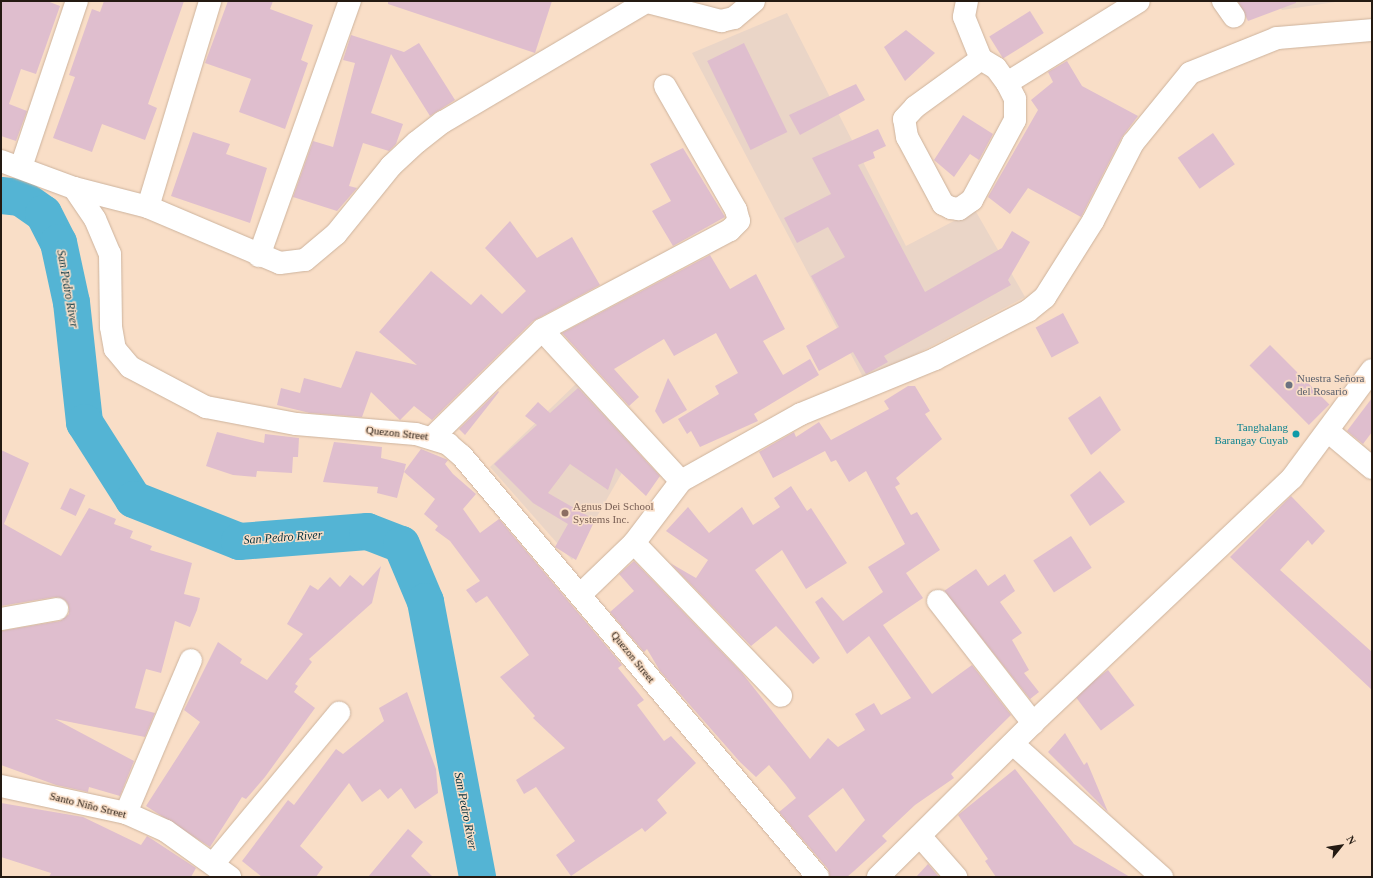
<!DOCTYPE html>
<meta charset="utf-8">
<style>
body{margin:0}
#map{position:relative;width:1373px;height:878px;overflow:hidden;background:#f9dec7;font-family:"Times New Roman",serif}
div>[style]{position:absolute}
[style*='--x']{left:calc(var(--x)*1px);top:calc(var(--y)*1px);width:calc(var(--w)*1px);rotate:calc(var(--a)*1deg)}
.education>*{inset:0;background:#ead5c7}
.river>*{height:37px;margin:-18.5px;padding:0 18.5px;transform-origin:18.5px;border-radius:18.5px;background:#54b4d4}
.building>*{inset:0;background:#dfbece;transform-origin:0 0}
.roads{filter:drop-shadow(0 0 1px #cdb39d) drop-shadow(0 0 1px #cdb39d)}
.street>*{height:22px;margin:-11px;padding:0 11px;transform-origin:11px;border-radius:11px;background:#fff}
.secondary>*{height:22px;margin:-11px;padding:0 11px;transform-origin:11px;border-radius:11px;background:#fff}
.dots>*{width:11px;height:11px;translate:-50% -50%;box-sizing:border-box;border:2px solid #f9dec7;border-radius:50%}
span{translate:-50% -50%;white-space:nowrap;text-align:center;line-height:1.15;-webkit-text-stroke:3px #f9dec7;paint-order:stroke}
.worship-label{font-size:11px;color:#5b616d}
.left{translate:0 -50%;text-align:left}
.culture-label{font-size:11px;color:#0d838f}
.right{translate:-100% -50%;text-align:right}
.street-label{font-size:11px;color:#241a12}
.education-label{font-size:11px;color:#785e54}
.water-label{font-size:12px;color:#03313e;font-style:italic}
.frame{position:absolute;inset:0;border:2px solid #241a12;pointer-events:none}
.north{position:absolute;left:1321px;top:826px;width:40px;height:40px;-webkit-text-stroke:3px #f9dec7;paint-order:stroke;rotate:60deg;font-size:11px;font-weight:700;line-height:16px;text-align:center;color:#241a12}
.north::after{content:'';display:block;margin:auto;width:14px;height:18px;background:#241a12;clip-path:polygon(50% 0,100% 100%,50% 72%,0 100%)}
</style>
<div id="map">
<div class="education">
<i style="clip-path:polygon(1277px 1px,1342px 1px,1282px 10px)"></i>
<i style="clip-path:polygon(787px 13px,906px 246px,975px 210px,1025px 297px,865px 381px,692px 53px)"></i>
<i style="clip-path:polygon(581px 379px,639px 443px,572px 560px,490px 467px)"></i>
</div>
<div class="river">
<i style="--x:1;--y:195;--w:19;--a:6"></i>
<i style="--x:20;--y:197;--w:28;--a:35"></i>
<i style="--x:43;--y:213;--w:33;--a:63"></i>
<i style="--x:58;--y:242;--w:61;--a:77.8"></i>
<i style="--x:71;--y:302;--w:121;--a:83.8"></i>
<i style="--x:84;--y:422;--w:91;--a:57.5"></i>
<i style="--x:133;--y:499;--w:114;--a:21.6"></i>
<i style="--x:239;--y:541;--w:128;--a:-4.5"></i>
<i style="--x:367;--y:531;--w:36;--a:21"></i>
<i style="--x:401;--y:544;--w:62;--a:67.2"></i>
<i style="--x:425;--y:601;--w:281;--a:79.3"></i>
</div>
<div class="building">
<i style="clip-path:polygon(1px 1px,47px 1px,60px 6px,36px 74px,21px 69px,9px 104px,27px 111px,16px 141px,1px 136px)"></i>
<i style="clip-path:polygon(104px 1px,184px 1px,148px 104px,157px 108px,145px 140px,102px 124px,92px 152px,53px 138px,75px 77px,69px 75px,92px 9px,100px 12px)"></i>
<i style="clip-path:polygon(228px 1px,273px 1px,270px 9px,313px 25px,301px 60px,308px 63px,285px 129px,239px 112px,251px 79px,205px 63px)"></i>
<i style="clip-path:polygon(388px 1px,552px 1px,535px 53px,388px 4px)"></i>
<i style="clip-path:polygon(1238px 1px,1296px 1px,1296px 3px,1248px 21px)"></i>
<i style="left:1030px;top:11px;width:26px;height:48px;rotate:58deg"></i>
<i style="clip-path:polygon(906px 30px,935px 53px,905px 81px,884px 47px)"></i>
<i style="clip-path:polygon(351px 35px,404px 52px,419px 43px,455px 100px,430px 116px,391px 54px,371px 113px,403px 124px,396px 144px,389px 151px,363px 143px,349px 186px,357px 188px,337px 211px,293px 197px,313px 141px,333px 147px,355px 63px,343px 60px)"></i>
<i style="left:744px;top:43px;width:99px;height:41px;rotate:64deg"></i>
<i style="clip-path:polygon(1067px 61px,1082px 86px,1138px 116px,1122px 137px,1081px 217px,1028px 188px,1010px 214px,988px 197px,1038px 110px,1031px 100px,1053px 82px,1048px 72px)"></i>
<i style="clip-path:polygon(856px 84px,865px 100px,800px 135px,789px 115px)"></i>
<i style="clip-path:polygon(963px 115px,993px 134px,979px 160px,970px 154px,954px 177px,934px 160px)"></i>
<i style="clip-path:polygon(878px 129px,886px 146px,873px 152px,875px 158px,858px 165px,925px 292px,1002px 248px,1012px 231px,1030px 242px,1008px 280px,1011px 285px,884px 356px,888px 362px,866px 374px,853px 352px,819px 371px,806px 346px,839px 327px,811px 276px,845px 257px,828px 227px,797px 243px,784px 218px,831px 194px,812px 158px)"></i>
<i style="clip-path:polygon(193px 132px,230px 144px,226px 154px,267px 168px,250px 223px,171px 196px)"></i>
<i style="left:1213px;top:133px;width:38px;height:43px;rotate:55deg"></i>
<i style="clip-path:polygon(683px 148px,725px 217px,673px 246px,652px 211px,671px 201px,650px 164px)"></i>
<i style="clip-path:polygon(510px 221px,537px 258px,572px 237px,600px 285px,533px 321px,432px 420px,414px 406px,400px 420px,371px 392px,362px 417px,310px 413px,277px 405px,281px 388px,300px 393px,304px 378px,341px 388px,356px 351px,417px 365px,379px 332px,431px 271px,471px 305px,481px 294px,502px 314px,526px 291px,485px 248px)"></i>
<i style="clip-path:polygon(710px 255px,730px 289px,756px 274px,785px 329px,763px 341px,783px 375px,810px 359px,819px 375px,754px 414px,758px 421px,700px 447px,691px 431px,687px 434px,678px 419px,719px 394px,715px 386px,738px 373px,716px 333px,674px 356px,664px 339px,614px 369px,639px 397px,629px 406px,562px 333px)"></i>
<i style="left:1063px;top:313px;width:34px;height:31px;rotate:62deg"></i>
<i style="left:1270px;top:345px;width:84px;height:29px;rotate:45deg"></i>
<i style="clip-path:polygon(668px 378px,687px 410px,663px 424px,655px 411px)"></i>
<i style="clip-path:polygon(evenodd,908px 386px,915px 386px,930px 411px,925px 414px,942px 439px,896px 478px,900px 484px,895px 487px,911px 515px,917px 512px,940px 550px,906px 573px,923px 598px,883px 625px,932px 694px,972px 665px,1011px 715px,951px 774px,954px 778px,915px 805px,882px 836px,887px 841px,854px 871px,847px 877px,830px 877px,828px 869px,779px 812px,796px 798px,786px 785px,769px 765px,756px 777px,740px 762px,660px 671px,647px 649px,644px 652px,610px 612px,634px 591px,619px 574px,634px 561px,742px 673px,810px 759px,828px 738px,838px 747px,865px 730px,855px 714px,874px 703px,881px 715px,911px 698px,869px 636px,847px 654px,815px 602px,822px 597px,843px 621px,883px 592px,868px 567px,905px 544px,866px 471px,849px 482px,836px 460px,831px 462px,825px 451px,773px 478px,759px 452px,794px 432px,796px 437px,819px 422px,831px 440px,889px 409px,884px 401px,908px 386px,843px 788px,865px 820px,836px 852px,808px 816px,843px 788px)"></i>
<i style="clip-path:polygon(578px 388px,660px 476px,646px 496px,616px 468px,608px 490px,570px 464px,548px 493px,595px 520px,576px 560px,555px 547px,568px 524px,533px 503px,494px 464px,537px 425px,525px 416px,538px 402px,550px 413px)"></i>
<i style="clip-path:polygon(498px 391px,499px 392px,465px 435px,459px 429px)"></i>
<i style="clip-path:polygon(1100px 396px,1121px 430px,1091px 455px,1068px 418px)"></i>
<i style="clip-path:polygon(1372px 398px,1372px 432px,1363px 444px,1347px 431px)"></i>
<i style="clip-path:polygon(217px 432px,264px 443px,265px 434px,299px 438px,298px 457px,293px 457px,292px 473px,257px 471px,256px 477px,233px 475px,206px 466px)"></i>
<i style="clip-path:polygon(334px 442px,382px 447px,381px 458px,406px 464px,404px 472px,421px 449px,448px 460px,445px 464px,453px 474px,476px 494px,463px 509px,480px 533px,499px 519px,622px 665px,618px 668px,644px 700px,637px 705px,664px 741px,671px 736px,696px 763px,657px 800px,667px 813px,645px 832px,642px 828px,571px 876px,556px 855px,575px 841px,536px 787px,524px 794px,516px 780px,565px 748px,533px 718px,535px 716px,500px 677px,529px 655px,487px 596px,476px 603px,466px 590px,480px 581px,450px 541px,435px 530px,438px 526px,424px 514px,435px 499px,404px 472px,397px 498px,377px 493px,378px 487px,323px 482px)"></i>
<i style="clip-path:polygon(1px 450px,29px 463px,4px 524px,61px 556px,89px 508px,116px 519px,114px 524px,133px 531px,130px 538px,152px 546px,150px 550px,192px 563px,184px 594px,200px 598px,197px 610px,190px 627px,175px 621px,161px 673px,146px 669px,135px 708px,155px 713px,145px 737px,55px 719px,134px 761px,120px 796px,89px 787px,88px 792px,56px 785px,1px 765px,1px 631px,60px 621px,69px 614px,69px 607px,66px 601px,55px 597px,1px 606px)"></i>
<i style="clip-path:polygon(1100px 471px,1125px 502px,1090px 526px,1070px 495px)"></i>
<i style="clip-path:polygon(791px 486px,807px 511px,811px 508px,847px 563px,806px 589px,782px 550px,755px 570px,820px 658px,813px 664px,776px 626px,751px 646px,670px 563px,696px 578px,708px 560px,666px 531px,688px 507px,709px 533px,742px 507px,753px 525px,780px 507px,774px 498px)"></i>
<i style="left:70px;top:488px;width:17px;height:23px;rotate:25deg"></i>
<i style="clip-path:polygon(1291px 496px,1325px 531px,1312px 545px,1308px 540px,1280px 570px,1372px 652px,1372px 690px,1230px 557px)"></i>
<i style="left:1071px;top:536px;width:38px;height:45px;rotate:57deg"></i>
<i style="clip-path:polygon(381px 566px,372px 603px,309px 659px,312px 662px,295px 684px,298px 686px,294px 692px,315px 708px,265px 777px,246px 799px,242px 797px,210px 847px,146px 806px,200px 722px,184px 710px,218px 642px,242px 659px,240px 663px,267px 680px,303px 634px,287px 624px,310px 585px,318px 590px,330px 577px,340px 587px,350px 575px,363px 586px)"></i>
<i style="clip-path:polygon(976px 569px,988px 586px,1005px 574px,1015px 591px,1000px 602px,1022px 633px,1012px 640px,1029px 670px,1024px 673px,1039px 692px,1030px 699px,944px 591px)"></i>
<i style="left:1108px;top:670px;width:44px;height:42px;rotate:53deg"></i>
<i style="clip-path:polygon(407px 692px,436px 769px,438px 793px,415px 809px,401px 788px,388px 799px,380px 789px,362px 802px,349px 783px,300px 846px,323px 867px,316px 877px,262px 877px,242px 861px,288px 800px,294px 805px,336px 749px,343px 754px,384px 721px,379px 708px)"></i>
<i style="clip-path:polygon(1065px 733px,1084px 765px,1087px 762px,1108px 812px,1048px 752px)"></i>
<i style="clip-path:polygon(1015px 769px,1074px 844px,1130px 877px,996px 877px,985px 861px,988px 859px,958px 815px)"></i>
<i style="clip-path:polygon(1px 803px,83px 817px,141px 845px,147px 836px,196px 868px,191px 877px,49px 877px,51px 873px,1px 857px)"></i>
<i style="clip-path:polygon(408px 829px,423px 842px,411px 856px,433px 877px,368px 877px)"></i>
<i style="clip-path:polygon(928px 864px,939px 877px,916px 877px)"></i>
</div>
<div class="roads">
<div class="street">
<i style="--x:644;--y:1;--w:80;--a:14.6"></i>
<i style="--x:721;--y:21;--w:13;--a:-13"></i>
<i style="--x:734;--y:18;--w:26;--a:-40"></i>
<i style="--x:967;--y:1;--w:16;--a:101"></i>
<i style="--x:964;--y:17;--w:45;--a:68"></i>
<i style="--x:1223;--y:1;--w:19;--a:55"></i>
<i style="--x:981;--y:59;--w:17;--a:31"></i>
<i style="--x:996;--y:68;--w:19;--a:54"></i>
<i style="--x:1007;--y:83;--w:18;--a:63"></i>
<i style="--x:1015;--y:99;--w:21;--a:90"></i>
<i style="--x:1015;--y:120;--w:91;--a:118.3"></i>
<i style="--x:972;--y:200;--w:16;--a:145"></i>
<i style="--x:959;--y:209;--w:8;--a:-173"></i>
<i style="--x:951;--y:208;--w:9;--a:-153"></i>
<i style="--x:943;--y:204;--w:76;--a:-118.2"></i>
<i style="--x:907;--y:137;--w:18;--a:-99"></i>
<i style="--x:904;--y:119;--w:16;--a:-47"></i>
<i style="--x:915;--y:107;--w:82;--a:-36"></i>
<i style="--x:1007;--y:83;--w:155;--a:-31.8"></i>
<i style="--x:665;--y:86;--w:143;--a:60.2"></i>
<i style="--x:736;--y:210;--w:11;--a:75"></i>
<i style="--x:739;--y:221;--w:13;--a:135"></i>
<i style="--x:730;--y:230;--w:213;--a:152"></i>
<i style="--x:542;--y:330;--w:205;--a:47.4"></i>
<i style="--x:21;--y:167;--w:175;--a:-71.4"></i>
<i style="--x:74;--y:188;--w:76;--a:14.4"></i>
<i style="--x:148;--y:207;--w:143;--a:23"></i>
<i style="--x:280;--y:263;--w:25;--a:-7"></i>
<i style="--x:305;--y:260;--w:40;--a:-40"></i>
<i style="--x:336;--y:234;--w:87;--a:-51"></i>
<i style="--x:391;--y:166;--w:35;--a:-43"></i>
<i style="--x:417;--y:142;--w:33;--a:-38"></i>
<i style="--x:443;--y:122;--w:236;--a:-30.6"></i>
<i style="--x:148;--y:207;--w:215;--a:-73.2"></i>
<i style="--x:259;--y:256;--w:271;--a:-70.4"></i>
<i style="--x:1329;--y:432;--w:56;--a:39.9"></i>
<i style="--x:433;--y:437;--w:153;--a:-44.5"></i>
<i style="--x:634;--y:543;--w:212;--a:46.1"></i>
<i style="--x:581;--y:594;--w:74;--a:-43.9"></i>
<i style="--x:634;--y:543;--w:78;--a:-52.8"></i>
<i style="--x:681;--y:481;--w:137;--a:-29.2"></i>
<i style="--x:801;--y:414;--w:145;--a:-22.3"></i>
<i style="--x:935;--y:359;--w:105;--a:-27.3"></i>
<i style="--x:1028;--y:311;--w:22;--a:-39"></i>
<i style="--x:1045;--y:297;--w:90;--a:-57.7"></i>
<i style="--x:1093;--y:221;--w:88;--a:-62.9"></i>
<i style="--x:1133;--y:143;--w:90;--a:-50.8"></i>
<i style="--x:1190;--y:73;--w:94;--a:-21.9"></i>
<i style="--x:1277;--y:38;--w:95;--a:-4.8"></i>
<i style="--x:938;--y:601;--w:155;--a:52.1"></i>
<i style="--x:1;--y:619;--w:57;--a:-10.1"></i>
<i style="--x:1013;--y:744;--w:200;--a:41.8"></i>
<i style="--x:126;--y:813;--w:166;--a:-67"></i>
<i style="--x:920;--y:836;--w:55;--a:48.7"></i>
<i style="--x:213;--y:864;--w:197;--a:-50.2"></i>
</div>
<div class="secondary">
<i style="--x:1;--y:161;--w:78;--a:20.3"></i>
<i style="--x:74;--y:188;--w:37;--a:56"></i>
<i style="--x:95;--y:219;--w:38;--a:67"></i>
<i style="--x:110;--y:254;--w:73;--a:89.2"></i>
<i style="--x:111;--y:327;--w:22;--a:80"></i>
<i style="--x:115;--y:349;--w:23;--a:50"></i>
<i style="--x:130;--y:367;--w:86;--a:27.8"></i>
<i style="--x:206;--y:407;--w:92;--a:10.7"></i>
<i style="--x:296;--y:424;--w:120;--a:4.8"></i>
<i style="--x:416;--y:434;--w:34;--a:17"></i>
<i style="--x:448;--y:444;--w:18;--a:41"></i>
<i style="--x:462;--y:456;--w:551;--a:49.78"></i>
<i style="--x:1;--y:786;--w:128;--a:12.2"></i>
<i style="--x:126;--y:813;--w:44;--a:24.2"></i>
<i style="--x:166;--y:831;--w:79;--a:35.7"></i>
<i style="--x:878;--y:877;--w:218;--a:-44.8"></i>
<i style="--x:1033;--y:723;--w:357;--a:-43.4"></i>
<i style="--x:1292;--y:478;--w:134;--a:-53.5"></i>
</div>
</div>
<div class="dots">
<i style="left:1289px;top:385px;background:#6b7280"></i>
<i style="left:1296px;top:434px;background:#0f9aa8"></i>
<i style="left:565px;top:513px;background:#8d6e63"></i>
</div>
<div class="worship-label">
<span class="left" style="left:1297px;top:385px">Nuestra Señora<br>del Rosario</span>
</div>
<div class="culture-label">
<span class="right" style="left:1288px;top:434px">Tanghalang<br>Barangay Cuyab</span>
</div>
<div class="street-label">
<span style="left:397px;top:433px;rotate:6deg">Quezon Street</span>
<span style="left:633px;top:657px;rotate:51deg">Quezon Street</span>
<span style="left:88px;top:805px;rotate:14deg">Santo Niño Street</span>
</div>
<div class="education-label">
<span class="left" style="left:573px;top:513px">Agnus Dei School<br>Systems Inc.</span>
</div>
<div class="water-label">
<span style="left:67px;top:289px;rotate:80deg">San Pedro River</span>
<span style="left:283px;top:538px;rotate:-4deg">San Pedro River</span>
<span style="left:465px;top:811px;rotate:79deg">San Pedro River</span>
</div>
<div class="frame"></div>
<div class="north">N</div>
</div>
